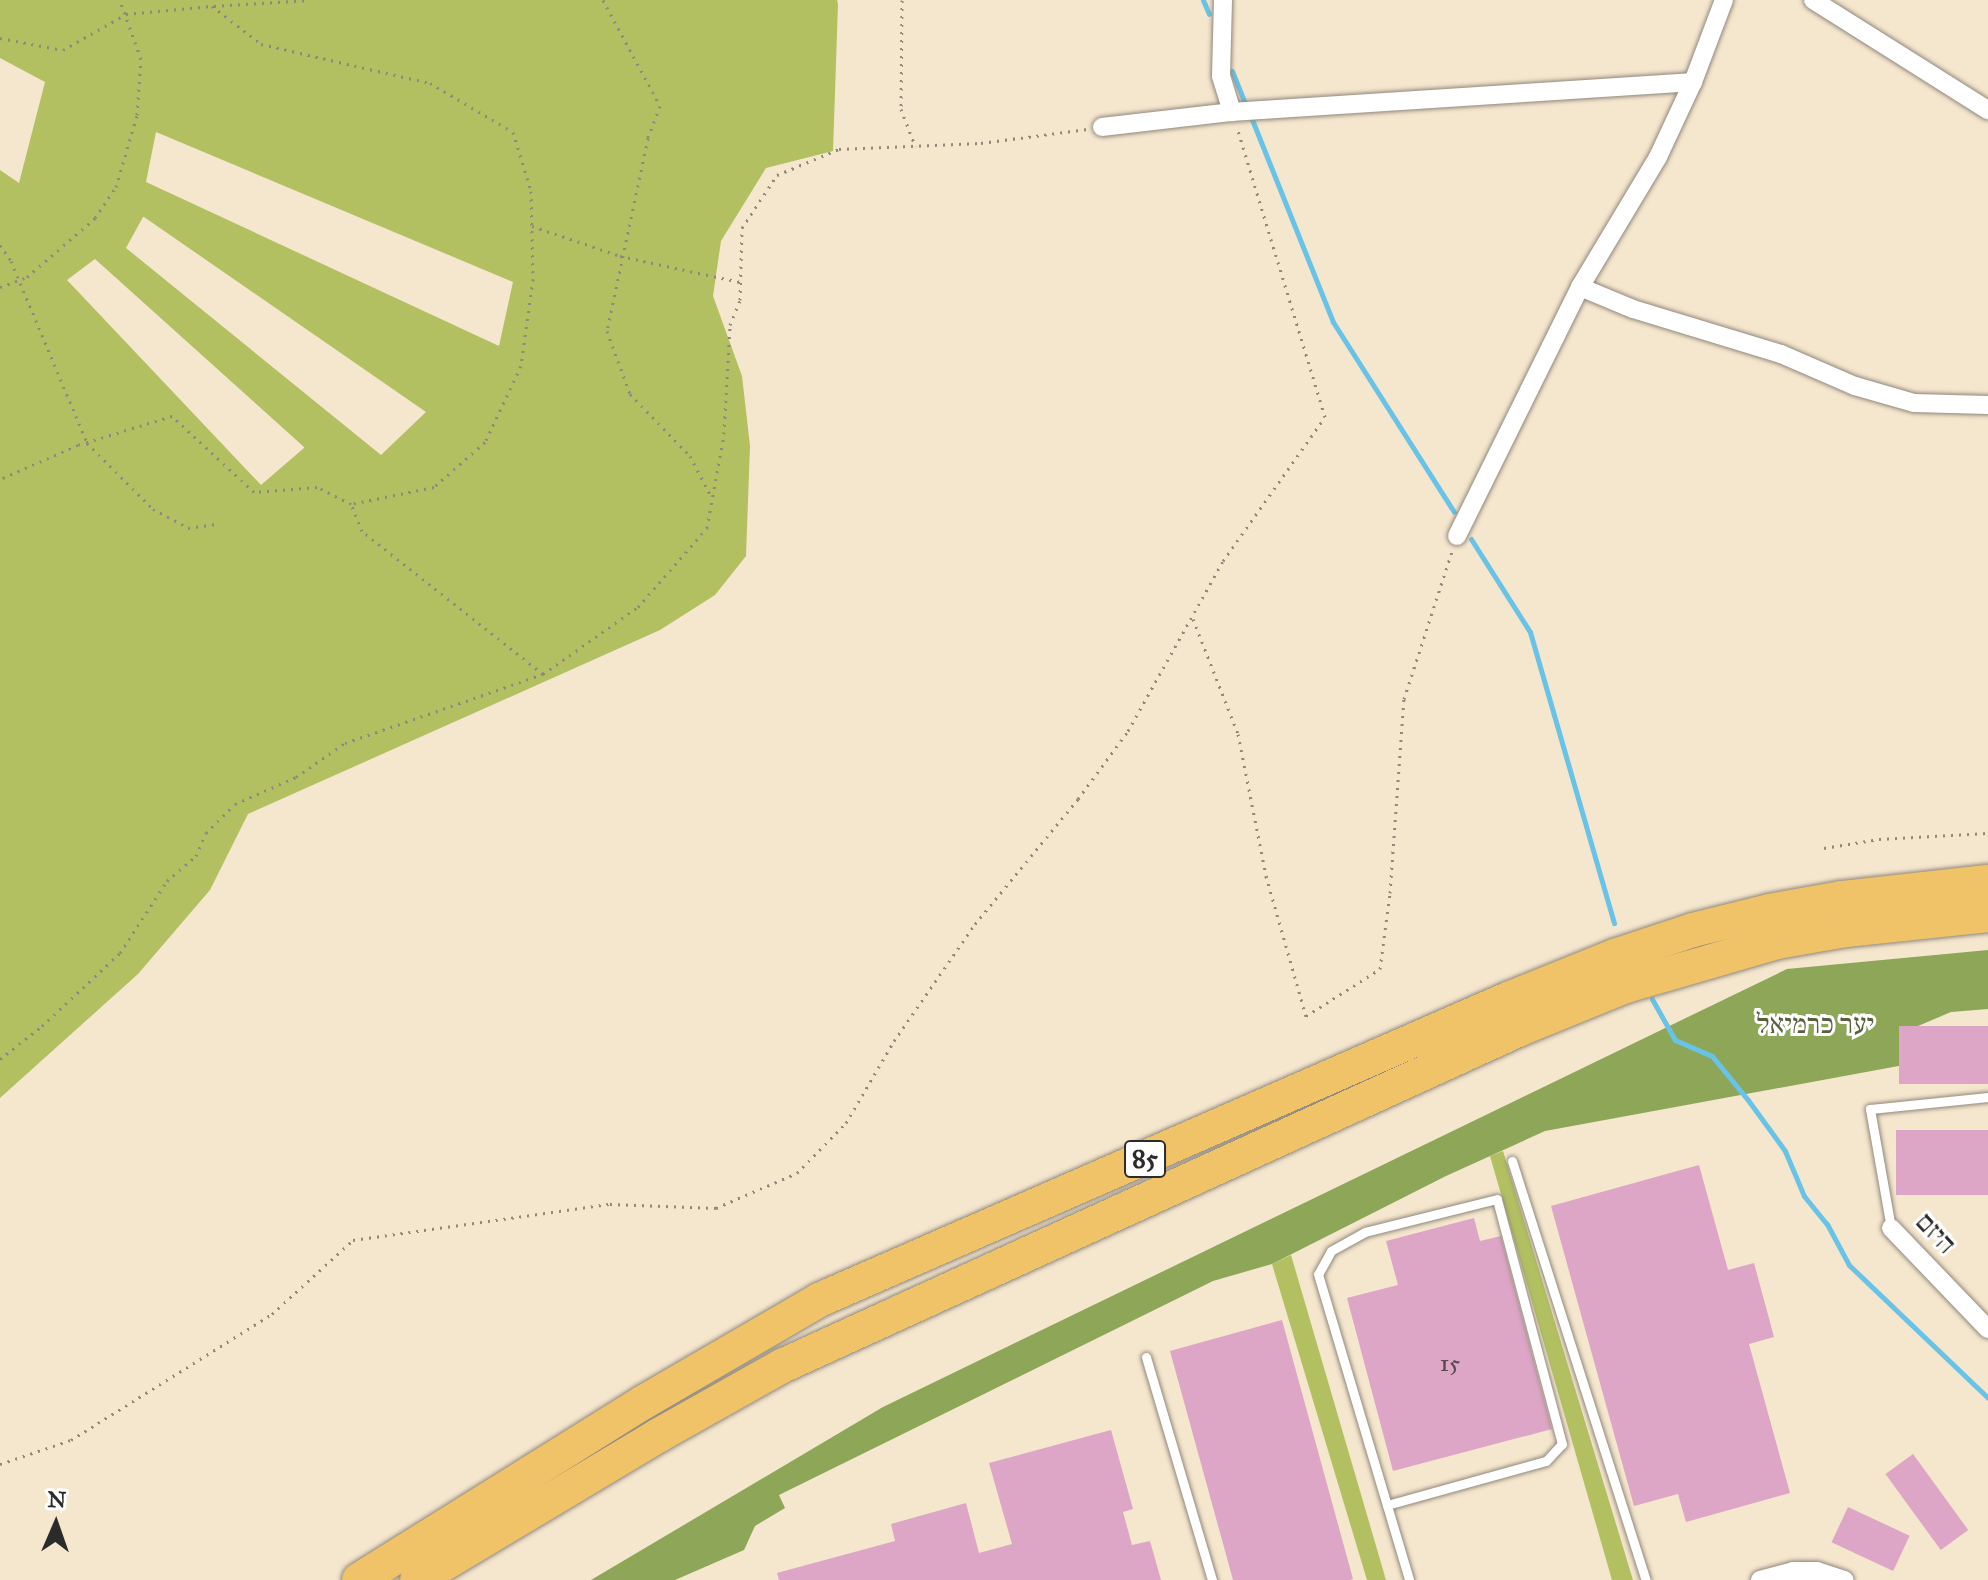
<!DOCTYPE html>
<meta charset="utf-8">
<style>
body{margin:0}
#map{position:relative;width:1988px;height:1580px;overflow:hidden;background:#f5e6ce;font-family:"IM FELL Great Primer","Frank Ruhl Libre",serif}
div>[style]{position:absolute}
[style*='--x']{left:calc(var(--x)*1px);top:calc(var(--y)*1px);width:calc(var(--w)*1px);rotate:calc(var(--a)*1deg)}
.green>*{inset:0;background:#b2c062}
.forest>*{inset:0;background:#8da658}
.stream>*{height:5px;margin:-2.5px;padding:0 2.5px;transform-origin:2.5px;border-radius:2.5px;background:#68c3e6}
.building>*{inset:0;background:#dda5c6;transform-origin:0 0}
.path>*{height:3px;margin-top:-1.5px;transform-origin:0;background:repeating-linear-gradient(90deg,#90887c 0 2px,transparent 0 8px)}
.roads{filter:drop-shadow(0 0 2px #90887c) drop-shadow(0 0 2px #90887c)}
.lane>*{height:9px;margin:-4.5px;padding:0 4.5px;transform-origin:4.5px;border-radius:4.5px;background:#fff}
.street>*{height:18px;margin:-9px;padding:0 9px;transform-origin:9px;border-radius:9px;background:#fff}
.highway>*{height:34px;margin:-17px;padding:0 17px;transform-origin:17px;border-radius:17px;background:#f1c369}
span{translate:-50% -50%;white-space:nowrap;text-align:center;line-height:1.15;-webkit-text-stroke:6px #fff;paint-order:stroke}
.number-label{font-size:24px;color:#584a52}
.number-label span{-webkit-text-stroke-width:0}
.shield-label span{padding:2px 6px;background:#fff;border:2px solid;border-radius:6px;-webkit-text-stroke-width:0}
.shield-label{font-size:26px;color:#2b2b2b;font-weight:700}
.park-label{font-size:28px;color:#5a5f3e}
.street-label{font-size:28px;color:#2b2b2b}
.north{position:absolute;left:16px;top:1484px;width:80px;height:80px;-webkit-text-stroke:6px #fff;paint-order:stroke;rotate:2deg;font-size:22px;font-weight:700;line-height:32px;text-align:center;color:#2b2b2b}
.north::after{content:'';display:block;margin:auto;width:28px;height:36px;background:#2b2b2b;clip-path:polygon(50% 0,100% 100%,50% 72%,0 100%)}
</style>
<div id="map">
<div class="green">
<i style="clip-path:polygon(evenodd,0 0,837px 0,838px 4px,833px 151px,766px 168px,721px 241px,713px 296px,742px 376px,750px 446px,746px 556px,715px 595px,660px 630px,248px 814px,210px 890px,138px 974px,0 1098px,0 170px,19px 183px,45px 82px,0 58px,0 0,156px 132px,513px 282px,499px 346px,146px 182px,156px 132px,0 0,143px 217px,144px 217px,426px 412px,381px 455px,126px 248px,143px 217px,0 0,95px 259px,304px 447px,304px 448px,261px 485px,67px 280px,95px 259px)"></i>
<i style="clip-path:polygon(1503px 1151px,1633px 1580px,1612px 1580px,1490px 1156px)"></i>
<i style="clip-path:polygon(1291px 1255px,1386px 1580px,1367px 1580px,1272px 1264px)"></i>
</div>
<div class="forest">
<i style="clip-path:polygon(1988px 950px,1988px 1009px,1951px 1012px,1918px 1026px,1904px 1065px,1545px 1131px,1446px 1176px,1272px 1264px,1213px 1281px,779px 1495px,785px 1508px,755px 1526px,744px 1550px,675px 1580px,591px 1580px,883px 1407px,1787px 969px)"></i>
</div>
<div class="stream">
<i style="--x:1203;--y:0;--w:15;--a:67"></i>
<i style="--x:1232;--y:71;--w:40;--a:68"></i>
<i style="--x:1251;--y:117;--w:221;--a:68.2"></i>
<i style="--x:1333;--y:322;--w:225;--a:57.5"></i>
<i style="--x:1471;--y:539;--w:110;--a:57.6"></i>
<i style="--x:1530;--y:632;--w:303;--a:73.9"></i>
<i style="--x:1652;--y:999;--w:47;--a:60.7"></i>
<i style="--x:1675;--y:1040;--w:40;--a:23.4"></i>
<i style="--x:1712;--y:1056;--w:57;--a:50.7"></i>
<i style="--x:1748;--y:1100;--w:63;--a:54"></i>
<i style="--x:1785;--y:1151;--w:49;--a:67.1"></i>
<i style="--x:1804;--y:1196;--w:36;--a:51"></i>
<i style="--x:1827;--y:1224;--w:47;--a:61.8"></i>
<i style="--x:1849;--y:1265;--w:192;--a:43.7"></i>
</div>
<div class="building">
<i style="left:1988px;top:1026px;width:58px;height:89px;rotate:90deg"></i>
<i style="left:1988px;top:1130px;width:65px;height:92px;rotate:90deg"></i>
<i style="clip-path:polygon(1699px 1165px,1728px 1270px,1754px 1263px,1774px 1337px,1749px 1344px,1790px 1493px,1686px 1522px,1678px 1494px,1634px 1506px,1551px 1206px)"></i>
<i style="clip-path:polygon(1474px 1218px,1480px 1241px,1501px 1236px,1552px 1429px,1393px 1471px,1347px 1298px,1398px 1285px,1386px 1241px)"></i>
<i style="clip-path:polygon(1282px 1320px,1353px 1579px,1350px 1580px,1233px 1580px,1170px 1351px)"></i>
<i style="clip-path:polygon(1111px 1430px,1133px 1509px,1123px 1512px,1132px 1545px,1150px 1541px,1161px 1580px,779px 1580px,777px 1573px,895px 1541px,891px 1524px,966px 1503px,979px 1553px,1012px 1544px,989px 1463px)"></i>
<i style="left:1913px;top:1454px;width:94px;height:34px;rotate:54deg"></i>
<i style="left:1848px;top:1507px;width:68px;height:39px;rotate:25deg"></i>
</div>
<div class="path">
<i style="--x:603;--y:0;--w:120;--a:61.7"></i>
<i style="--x:660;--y:106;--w:34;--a:111"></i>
<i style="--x:648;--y:138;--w:197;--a:102"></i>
<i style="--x:607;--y:331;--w:67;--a:69.9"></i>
<i style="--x:630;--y:394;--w:86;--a:45.9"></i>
<i style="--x:690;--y:456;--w:47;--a:62.4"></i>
<i style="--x:902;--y:0;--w:109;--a:90.5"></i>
<i style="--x:901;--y:109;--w:40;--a:69"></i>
<i style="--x:214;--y:6;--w:96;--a:-3.6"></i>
<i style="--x:0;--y:38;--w:64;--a:10.8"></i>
<i style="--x:63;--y:50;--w:73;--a:-29.7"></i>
<i style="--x:126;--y:14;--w:86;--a:-5.3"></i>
<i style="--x:212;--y:6;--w:62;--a:37.8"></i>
<i style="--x:261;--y:44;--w:173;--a:13"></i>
<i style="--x:430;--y:83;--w:96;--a:30.6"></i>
<i style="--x:513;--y:132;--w:62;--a:73"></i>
<i style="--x:531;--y:191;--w:88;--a:88.7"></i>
<i style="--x:533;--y:279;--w:88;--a:97.9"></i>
<i style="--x:521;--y:366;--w:84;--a:115.3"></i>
<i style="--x:485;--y:442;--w:68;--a:138.6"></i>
<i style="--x:434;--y:487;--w:85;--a:168.4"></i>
<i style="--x:351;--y:504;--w:38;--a:-153"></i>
<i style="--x:317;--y:487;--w:63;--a:175.5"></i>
<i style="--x:254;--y:492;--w:112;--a:-137.2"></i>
<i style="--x:172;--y:416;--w:98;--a:162.9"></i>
<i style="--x:78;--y:445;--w:85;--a:156.4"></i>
<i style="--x:532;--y:226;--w:93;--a:18.8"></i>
<i style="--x:620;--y:256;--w:123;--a:12.2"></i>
<i style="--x:0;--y:245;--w:19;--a:55"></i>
<i style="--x:11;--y:261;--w:197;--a:67.3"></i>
<i style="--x:87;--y:443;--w:93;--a:45"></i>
<i style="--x:153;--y:509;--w:40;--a:28"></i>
<i style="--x:188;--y:528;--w:28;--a:-8"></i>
<i style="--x:0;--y:287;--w:29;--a:-20"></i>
<i style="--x:27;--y:277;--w:90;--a:-40.9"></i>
<i style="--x:95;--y:218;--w:37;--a:-56"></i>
<i style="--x:116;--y:187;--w:75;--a:-73.7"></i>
<i style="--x:137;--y:115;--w:56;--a:-85.9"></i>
<i style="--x:141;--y:59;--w:63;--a:-109.6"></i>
<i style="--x:1193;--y:619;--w:123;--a:68.6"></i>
<i style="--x:1238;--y:734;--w:145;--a:78.8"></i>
<i style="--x:1266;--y:876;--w:146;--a:74.1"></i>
<i style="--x:1306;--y:1016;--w:88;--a:-32.4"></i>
<i style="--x:1380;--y:969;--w:77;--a:-82.5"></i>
<i style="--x:1390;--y:893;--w:195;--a:-85.9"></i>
<i style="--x:1404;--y:699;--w:156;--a:-72"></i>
<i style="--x:543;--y:674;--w:116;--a:-35.2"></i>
<i style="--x:638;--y:607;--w:105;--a:-48.9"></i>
<i style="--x:707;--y:528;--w:96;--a:-79.7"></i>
<i style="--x:724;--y:434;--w:109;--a:-86.8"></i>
<i style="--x:730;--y:325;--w:27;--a:-68"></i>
<i style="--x:740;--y:300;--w:72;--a:-88.4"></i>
<i style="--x:742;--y:228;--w:64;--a:-56.6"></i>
<i style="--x:777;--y:175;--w:67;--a:-22.8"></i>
<i style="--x:839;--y:149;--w:142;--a:-2.4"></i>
<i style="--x:981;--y:143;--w:107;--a:-7.5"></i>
<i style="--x:1824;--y:848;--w:56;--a:-9.3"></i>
<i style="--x:1879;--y:839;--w:109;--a:-3.2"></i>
<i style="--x:0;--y:1059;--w:53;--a:-38.2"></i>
<i style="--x:42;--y:1026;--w:107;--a:-43.1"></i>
<i style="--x:120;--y:953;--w:86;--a:-56.9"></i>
<i style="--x:167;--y:881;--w:38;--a:-41"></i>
<i style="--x:196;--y:856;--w:25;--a:-67"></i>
<i style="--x:206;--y:833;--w:41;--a:-45"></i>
<i style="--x:235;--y:804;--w:67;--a:-23.9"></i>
<i style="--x:296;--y:777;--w:60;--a:-34.8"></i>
<i style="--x:345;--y:743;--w:210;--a:-19.2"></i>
<i style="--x:543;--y:674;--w:231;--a:-141.7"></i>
<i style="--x:362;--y:531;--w:29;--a:-112"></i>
<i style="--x:0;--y:1464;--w:75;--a:-18.7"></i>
<i style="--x:71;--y:1440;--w:237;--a:-32.1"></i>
<i style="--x:272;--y:1314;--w:110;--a:-42.4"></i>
<i style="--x:353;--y:1240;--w:260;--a:-8"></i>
<i style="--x:610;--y:1204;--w:106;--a:2.2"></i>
<i style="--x:716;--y:1208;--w:88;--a:-23.4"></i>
<i style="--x:797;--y:1173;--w:70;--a:-45.6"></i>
<i style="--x:846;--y:1123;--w:95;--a:-59.7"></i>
<i style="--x:894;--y:1041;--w:142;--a:-55.3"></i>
<i style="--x:975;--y:924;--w:162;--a:-50.5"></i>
<i style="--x:1078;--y:799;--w:84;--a:-53.7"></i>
<i style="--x:1128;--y:731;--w:195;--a:-60.8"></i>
<i style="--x:1223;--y:561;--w:176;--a:-54.7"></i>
<i style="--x:1325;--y:417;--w:299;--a:-106.9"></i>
</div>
<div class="roads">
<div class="lane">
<i style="--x:1512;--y:1161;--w:440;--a:72.3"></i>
<i style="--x:1891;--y:1228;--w:121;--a:-100"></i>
<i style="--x:1870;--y:1109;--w:119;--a:-5.8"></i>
<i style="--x:1146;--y:1357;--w:233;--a:73.5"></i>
<i style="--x:1387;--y:1505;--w:165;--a:-15.5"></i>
<i style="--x:1546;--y:1461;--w:23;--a:-47"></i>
<i style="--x:1562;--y:1444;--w:253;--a:-104.9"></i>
<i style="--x:1497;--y:1199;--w:136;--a:166"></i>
<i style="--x:1365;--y:1232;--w:39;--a:151"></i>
<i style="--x:1331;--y:1251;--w:26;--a:119"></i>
<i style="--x:1318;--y:1274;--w:319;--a:73.4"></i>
</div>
<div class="street">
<i style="--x:1223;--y:0;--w:76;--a:91.5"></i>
<i style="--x:1221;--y:76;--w:38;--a:73"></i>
<i style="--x:1813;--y:0;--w:207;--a:32.2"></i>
<i style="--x:1102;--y:127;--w:131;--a:-6.6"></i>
<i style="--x:1232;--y:112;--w:462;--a:-3.7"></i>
<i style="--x:1580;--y:287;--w:57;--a:22.5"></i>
<i style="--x:1633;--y:309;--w:155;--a:16.9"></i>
<i style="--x:1781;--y:354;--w:81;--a:23.4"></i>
<i style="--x:1855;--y:386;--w:61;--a:16.1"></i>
<i style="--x:1914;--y:403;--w:74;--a:1.5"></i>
<i style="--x:1457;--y:536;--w:278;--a:-63.7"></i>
<i style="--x:1580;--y:287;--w:152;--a:-59"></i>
<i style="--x:1658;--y:157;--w:83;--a:-65"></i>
<i style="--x:1693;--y:82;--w:88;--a:-69.3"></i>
<i style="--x:1891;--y:1228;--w:140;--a:46.2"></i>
<i style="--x:1760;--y:1580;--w:34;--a:-15"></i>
<i style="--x:1793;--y:1571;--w:24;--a:0"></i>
<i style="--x:1817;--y:1571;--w:29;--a:18"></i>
</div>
<div class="highway">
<i style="--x:359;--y:1580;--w:336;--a:-32"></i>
<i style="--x:644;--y:1402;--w:203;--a:-30.2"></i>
<i style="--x:819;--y:1300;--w:752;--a:-23.6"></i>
<i style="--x:1508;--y:999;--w:115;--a:-21.9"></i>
<i style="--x:1615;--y:956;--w:82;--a:-18.4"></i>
<i style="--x:1693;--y:930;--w:78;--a:-14"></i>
<i style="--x:1769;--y:911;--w:74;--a:-10.1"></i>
<i style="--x:1842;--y:898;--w:147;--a:-6.3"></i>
<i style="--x:417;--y:1580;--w:282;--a:-30.9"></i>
<i style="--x:659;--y:1435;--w:141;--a:-29.3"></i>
<i style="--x:782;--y:1366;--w:811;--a:-24.54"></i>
<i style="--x:1520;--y:1029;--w:114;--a:-22.1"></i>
<i style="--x:1626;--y:986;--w:157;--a:-16.2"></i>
<i style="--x:1777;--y:942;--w:70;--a:-9.9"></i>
<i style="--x:1846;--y:930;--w:143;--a:-6"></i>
</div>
</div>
<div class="number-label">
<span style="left:1450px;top:1364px">15</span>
</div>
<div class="shield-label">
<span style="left:1145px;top:1159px">85</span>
</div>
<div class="park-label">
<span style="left:1815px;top:1024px">יער כרמיאל</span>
</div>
<div class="street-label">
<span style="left:1936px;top:1233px;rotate:47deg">היזם</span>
</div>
<div class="north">N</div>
</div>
